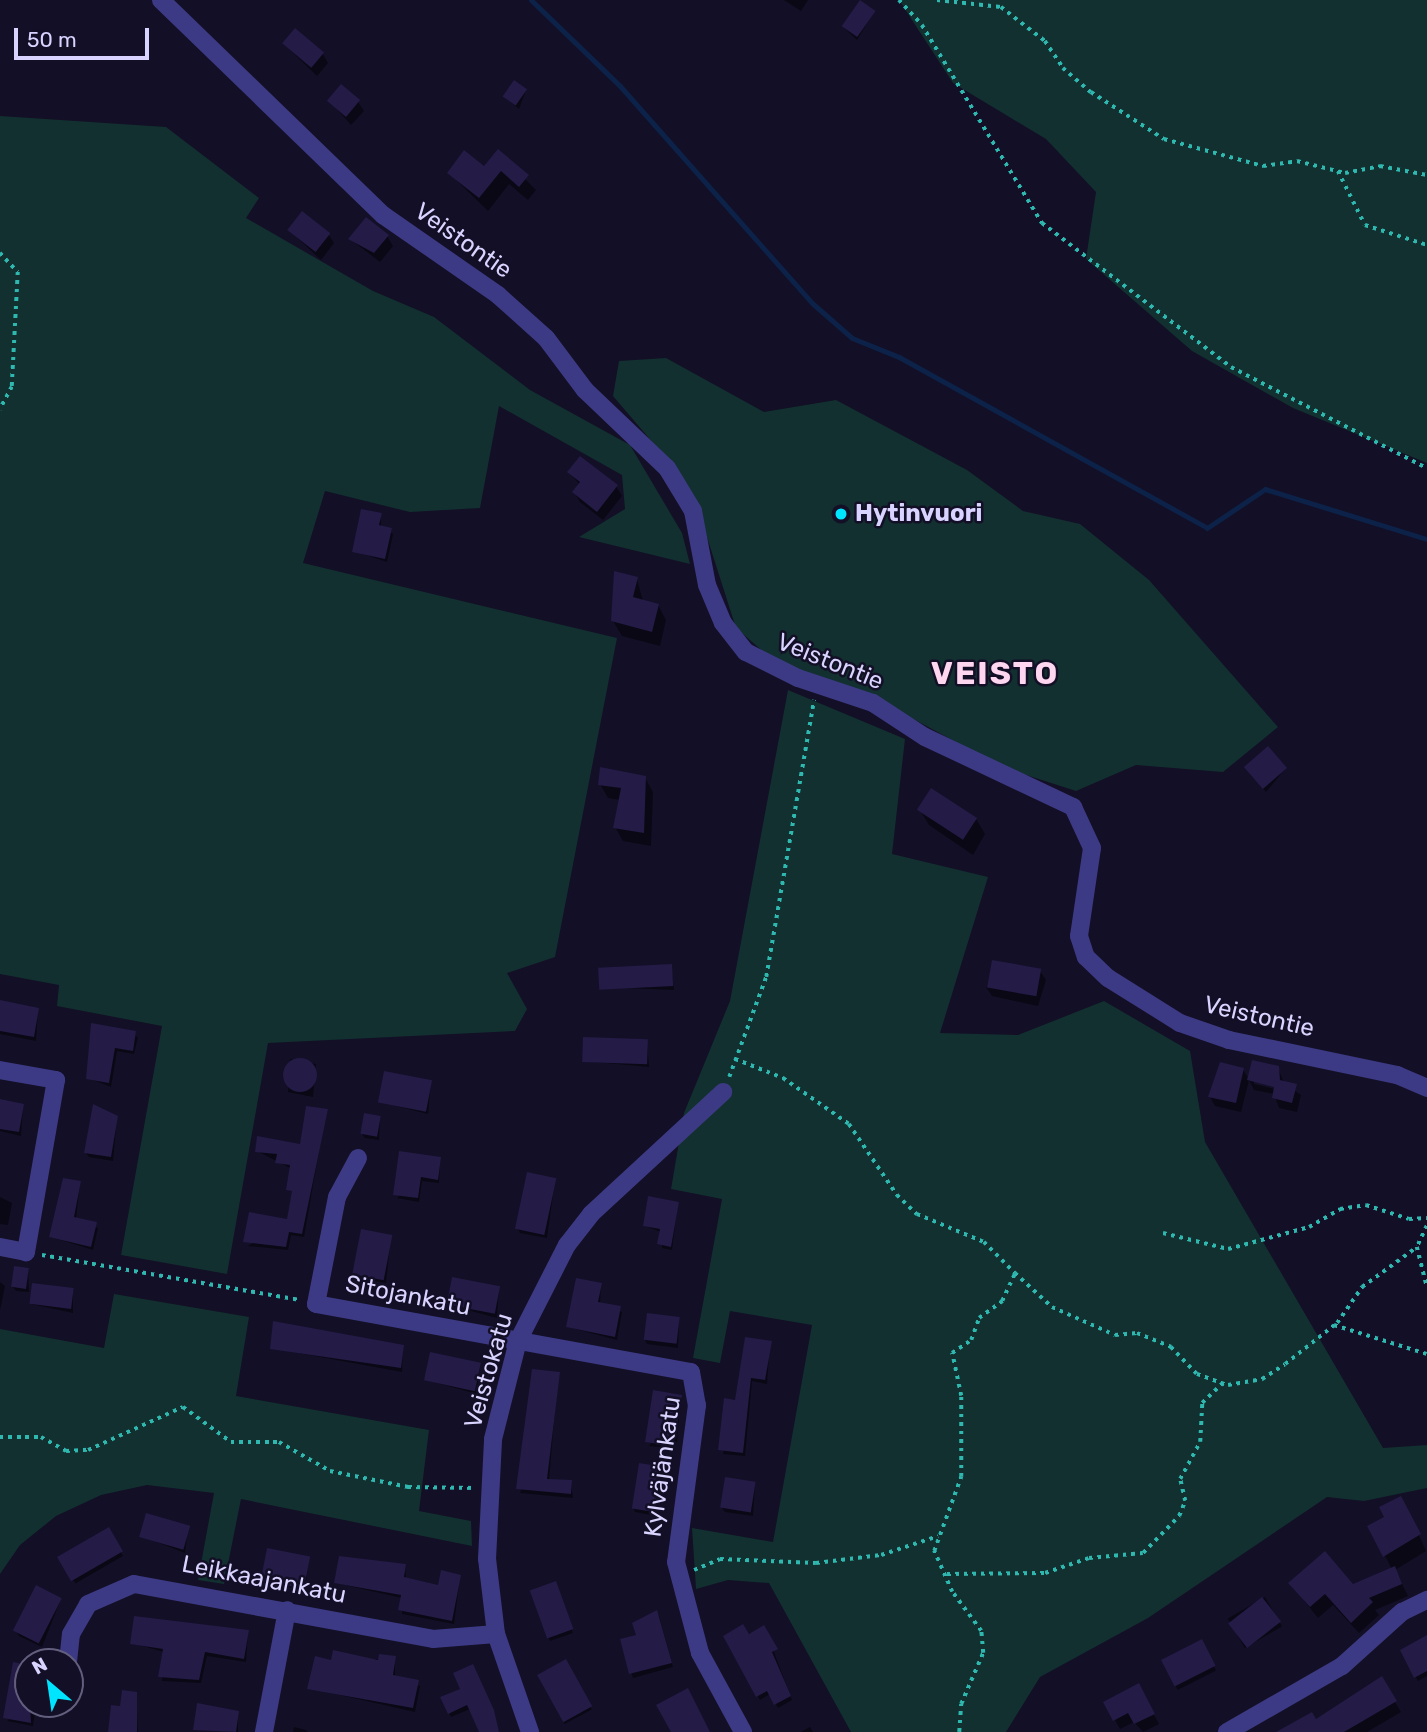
<!DOCTYPE html>
<meta charset="utf-8">
<style>
body{margin:0}
#map{position:relative;width:1427px;height:1732px;overflow:hidden;background:#130f26;font-family:Rubik,sans-serif}
div>[style]{position:absolute}
[style*='--x']{left:calc(var(--x)*1px);top:calc(var(--y)*1px);width:calc(var(--w)*1px);rotate:calc(var(--a)*1deg)}
.green>*{inset:0;background:#12302f}
.shadow>*{inset:0;background:#0007;transform-origin:0 0}
.stream>*{height:5px;margin:-2.5px;padding:0 2.5px;transform-origin:2.5px;border-radius:2.5px;background:#0c2248}
.building>*{inset:0;background:#241b47;transform-origin:0 0}
.round{border-radius:50%}
.path>*{height:3.5px;margin-top:-1.75px;transform-origin:0;background:repeating-linear-gradient(90deg,#2fb8b0 0 3.5px,transparent 0 8.5px)}
.minor>*{height:18px;margin:-9px;padding:0 9px;transform-origin:9px;border-radius:9px;background:#3d3a85}
.dots>*{width:19px;height:19px;translate:-50% -50%;box-sizing:border-box;border:4px solid #130f26;border-radius:50%}
span{translate:-50% -50%;white-space:nowrap;text-align:center;line-height:1.15;-webkit-text-stroke:5px #130f26;paint-order:stroke}
.street-label{font-size:24px;color:#d9d4ff}
.poi-label{font-size:24px;color:#d9d4ff;font-weight:700}
.left{translate:0 -50%;text-align:left}
.district-label{font-size:32px;color:#ffd6f0;font-weight:700;letter-spacing:2px}
.north{position:absolute;left:14px;top:1648px;width:70px;height:70px;box-sizing:border-box;background:#130f26;border:2px solid #625e7d;border-radius:50%;rotate:331deg;font-size:19px;font-weight:700;line-height:28px;text-align:center;color:#d9d4ff}
.north::after{content:'';display:block;margin:auto;width:24px;height:32px;background:#00e5ff;clip-path:polygon(50% 0,100% 100%,50% 72%,0 100%)}
.scale{position:absolute;left:14px;top:28px;width:135px;height:32px;box-sizing:border-box;border:4px solid #d9d4ff;border-top:0;padding-left:9px;font-size:21px;line-height:24px;white-space:nowrap;color:#d9d4ff;-webkit-text-stroke:5px #130f26;paint-order:stroke}
</style>
<div id="map">
<div class="green">
<i style="clip-path:polygon(899px 0,1427px 0,1427px 463px,1293px 408px,1192px 351px,1086px 259px,1096px 192px,1046px 139px,953px 83px)"></i>
<i style="clip-path:polygon(0 116px,166px 127px,259px 198px,246px 218px,373px 291px,434px 317px,530px 390px,630px 445px,682px 533px,690px 564px,579px 537px,625px 509px,622px 475px,499px 406px,480px 508px,410px 512px,325px 491px,303px 563px,617px 638px,555px 957px,507px 973px,527px 1009px,515px 1031px,268px 1043px,227px 1274px,121px 1255px,162px 1026px,57px 1006px,59px 985px,0 974px)"></i>
<i style="clip-path:polygon(666px 358px,764px 412px,836px 400px,967px 470px,1023px 511px,1080px 524px,1149px 580px,1278px 727px,1223px 772px,1136px 765px,1076px 791px,1004px 768px,882px 702px,773px 660px,736px 628px,706px 534px,677px 471px,613px 396px,619px 361px)"></i>
<i style="clip-path:polygon(788px 690px,905px 739px,892px 854px,988px 877px,940px 1033px,1018px 1035px,1104px 1001px,1190px 1051px,1205px 1142px,1383px 1448px,1427px 1445px,1427px 1488px,1364px 1501px,1327px 1497px,1148px 1618px,1040px 1677px,1006px 1732px,851px 1732px,769px 1583px,728px 1580px,696px 1589px,692px 1528px,773px 1542px,812px 1325px,730px 1311px,720px 1363px,693px 1358px,722px 1199px,671px 1189px,684px 1113px,730px 1001px)"></i>
<i style="clip-path:polygon(114px 1294px,249px 1317px,236px 1396px,429px 1430px,419px 1511px,471px 1521px,472px 1546px,241px 1499px,224px 1584px,198px 1580px,214px 1493px,147px 1485px,101px 1495px,56px 1516px,20px 1545px,0 1574px,0 1329px,104px 1348px)"></i>
</div>
<div class="shadow">
<i style="clip-path:polygon(784px 0,808px 0,801px 11px)"></i>
<i style="clip-path:polygon(874px 12px,857px 40px,842px 26px)"></i>
<i style="clip-path:polygon(284px 44px,322px 53px,328px 63px,317px 76px)"></i>
<i style="clip-path:polygon(526px 90px,519px 109px,505px 97px)"></i>
<i style="clip-path:polygon(329px 100px,358px 102px,364px 111px,351px 125px)"></i>
<i style="clip-path:polygon(498px 152px,536px 190px,528px 200px,509px 184px,488px 211px,449px 173px,485px 169px)"></i>
<i style="clip-path:polygon(289px 230px,328px 234px,334px 243px,321px 260px)"></i>
<i style="clip-path:polygon(387px 236px,393px 246px,380px 262px,350px 239px)"></i>
<i style="clip-path:polygon(569px 472px,616px 486px,622px 496px,603px 520px,580px 502px,574px 492px,580px 485px)"></i>
<i style="clip-path:polygon(381px 515px,381px 527px,393px 534px,387px 562px,354px 551px)"></i>
<i style="clip-path:polygon(637px 579px,643px 601px,658px 605px,666px 620px,660px 646px,622px 636px,613px 621px)"></i>
<i style="clip-path:polygon(1285px 769px,1266px 792px,1248px 771px)"></i>
<i style="clip-path:polygon(645px 778px,653px 792px,651px 846px,623px 841px,615px 827px,620px 800px,608px 798px,600px 784px)"></i>
<i style="clip-path:polygon(920px 810px,976px 819px,985px 834px,973px 855px,929px 825px)"></i>
<i style="clip-path:polygon(671px 966px,674px 990px,600px 987px)"></i>
<i style="clip-path:polygon(1040px 971px,1046px 980px,1038px 1006px,992px 996px,986px 987px)"></i>
<i style="clip-path:polygon(0 1002px,38px 1010px,36px 1041px,0 1034px)"></i>
<i style="clip-path:polygon(93px 1025px,138px 1037px,134px 1054px,117px 1051px,111px 1087px,88px 1078px)"></i>
<i style="clip-path:polygon(647px 1041px,649px 1067px,584px 1061px)"></i>
<i style="clip-path:polygon(290px 1059px,316px 1064px,313px 1097px,288px 1092px)"></i>
<i style="clip-path:polygon(evenodd,1278px 1068px,1284px 1083px,1301px 1095px,1297px 1112px,1279px 1108px,1274px 1094px,1254px 1090px,1249px 1080px,1241px 1112px,1215px 1106px,1210px 1097px,1243px 1070px,1249px 1079px,1278px 1068px,1254px 1080px,1283px 1087px,1283px 1091px,1254px 1084px,1254px 1080px)"></i>
<i style="clip-path:polygon(431px 1082px,428px 1114px,380px 1102px)"></i>
<i style="clip-path:polygon(0 1101px,23px 1105px,21px 1136px,0 1131px)"></i>
<i style="clip-path:polygon(326px 1111px,304px 1237px,291px 1235px,288px 1250px,248px 1246px,288px 1221px,293px 1195px,292px 1169px,257px 1151px,301px 1146px)"></i>
<i style="clip-path:polygon(117px 1117px,113px 1161px,89px 1157px,86px 1153px)"></i>
<i style="clip-path:polygon(380px 1117px,379px 1140px,365px 1138px,362px 1134px)"></i>
<i style="clip-path:polygon(440px 1159px,439px 1183px,422px 1181px,419px 1202px,397px 1198px)"></i>
<i style="clip-path:polygon(555px 1180px,547px 1238px,520px 1233px,518px 1229px)"></i>
<i style="clip-path:polygon(80px 1183px,76px 1219px,98px 1228px,93px 1250px,51px 1237px)"></i>
<i style="clip-path:polygon(0 1197px,12px 1203px,8px 1225px,0 1224px)"></i>
<i style="clip-path:polygon(678px 1203px,672px 1250px,662px 1248px,661px 1232px,645px 1226px)"></i>
<i style="clip-path:polygon(391px 1236px,386px 1283px,358px 1278px,355px 1274px)"></i>
<i style="clip-path:polygon(28px 1270px,29px 1292px,16px 1291px,13px 1287px)"></i>
<i style="clip-path:polygon(0 1282px,5px 1286px,0 1310px)"></i>
<i style="clip-path:polygon(601px 1285px,600px 1304px,622px 1312px,617px 1340px,568px 1327px)"></i>
<i style="clip-path:polygon(499px 1287px,497px 1318px,449px 1305px)"></i>
<i style="clip-path:polygon(73px 1290px,73px 1313px,31px 1304px)"></i>
<i style="clip-path:polygon(679px 1319px,678px 1348px,647px 1344px,645px 1340px)"></i>
<i style="clip-path:polygon(770px 1343px,767px 1384px,752px 1381px,745px 1456px,723px 1454px,736px 1401px)"></i>
<i style="clip-path:polygon(403px 1347px,402px 1372px,271px 1348px)"></i>
<i style="clip-path:polygon(480px 1364px,477px 1394px,426px 1380px)"></i>
<i style="clip-path:polygon(558px 1374px,549px 1480px,571px 1482px,573px 1498px,520px 1493px)"></i>
<i style="clip-path:polygon(681px 1396px,677px 1442px,670px 1440px,668px 1448px,649px 1446px)"></i>
<i style="clip-path:polygon(662px 1468px,656px 1516px,635px 1512px,633px 1508px)"></i>
<i style="clip-path:polygon(755px 1484px,753px 1516px,725px 1512px,722px 1508px)"></i>
<i style="clip-path:polygon(1409px 1513px,1426px 1551px,1395px 1570px,1408px 1596px,1375px 1610px,1379px 1615px,1359px 1633px,1333px 1605px,1318px 1618px,1291px 1584px,1353px 1586px,1392px 1569px,1369px 1526px)"></i>
<i style="clip-path:polygon(188px 1528px,185px 1553px,141px 1536px)"></i>
<i style="left:108px;top:1530px;width:30px;height:55px;rotate:60deg"></i>
<i style="clip-path:polygon(309px 1558px,305px 1592px,263px 1580px)"></i>
<i style="clip-path:polygon(405px 1565px,406px 1580px,440px 1587px,460px 1576px,454px 1624px,402px 1614px,402px 1598px,336px 1583px)"></i>
<i style="clip-path:polygon(557px 1587px,573px 1633px,550px 1641px,548px 1637px)"></i>
<i style="left:1265px;top:1597px;width:34px;height:43px;rotate:60deg"></i>
<i style="clip-path:polygon(61px 1599px,42px 1647px,19px 1636px,16px 1631px)"></i>
<i style="clip-path:polygon(659px 1616px,673px 1667px,633px 1678px,622px 1640px,638px 1636px)"></i>
<i style="clip-path:polygon(766px 1631px,792px 1700px,778px 1708px,770px 1694px,760px 1700px,725px 1637px)"></i>
<i style="clip-path:polygon(248px 1632px,246px 1662px,207px 1656px,201px 1683px,162px 1681px,164px 1652px,132px 1643px)"></i>
<i style="clip-path:polygon(1427px 1637px,1427px 1676px,1418px 1681px,1402px 1651px)"></i>
<i style="left:1201px;top:1641px;width:33px;height:43px;rotate:63deg"></i>
<i style="clip-path:polygon(395px 1658px,395px 1677px,420px 1686px,415px 1712px,309px 1688px,332px 1662px)"></i>
<i style="left:566px;top:1661px;width:55px;height:31px;rotate:62deg"></i>
<i style="clip-path:polygon(474px 1670px,499px 1732px,481px 1732px,470px 1709px,451px 1717px,442px 1698px,462px 1689px)"></i>
<i style="clip-path:polygon(1381px 1679px,1401px 1712px,1367px 1732px,1283px 1732px,1315px 1722px)"></i>
<i style="clip-path:polygon(1138px 1685px,1159px 1724px,1143px 1732px,1134px 1722px,1120px 1729px,1105px 1702px)"></i>
<i style="clip-path:polygon(136px 1694px,138px 1732px,110px 1732px,121px 1708px)"></i>
<i style="clip-path:polygon(28px 1704px,36px 1704px,33px 1726px,7px 1721px)"></i>
<i style="clip-path:polygon(238px 1712px,238px 1732px,194px 1729px)"></i>
<i style="clip-path:polygon(294px 1727px,306px 1730px,308px 1732px,293px 1732px)"></i>
<i style="clip-path:polygon(810px 1727px,813px 1732px,801px 1732px)"></i>
</div>
<div class="stream">
<i style="--x:531;--y:0;--w:124;--a:44"></i>
<i style="--x:620;--y:86;--w:290;--a:48.5"></i>
<i style="--x:812;--y:303;--w:53;--a:41.2"></i>
<i style="--x:852;--y:338;--w:51;--a:22"></i>
<i style="--x:899;--y:357;--w:352;--a:29"></i>
<i style="--x:1207;--y:528;--w:70;--a:-33.9"></i>
<i style="--x:1265;--y:489;--w:170;--a:17.2"></i>
</div>
<div class="building">
<i style="left:860px;top:0;width:19px;height:32px;rotate:35deg"></i>
<i style="left:295px;top:28px;width:38px;height:20px;rotate:40deg"></i>
<i style="left:514px;top:80px;width:16px;height:20px;rotate:35deg"></i>
<i style="left:341px;top:84px;width:25px;height:22px;rotate:40deg"></i>
<i style="clip-path:polygon(498px 149px,529px 175px,519px 187px,501px 171px,479px 198px,447px 173px,464px 150px,484px 166px)"></i>
<i style="left:302px;top:211px;width:36px;height:24px;rotate:38deg"></i>
<i style="clip-path:polygon(366px 217px,389px 235px,374px 253px,348px 239px)"></i>
<i style="clip-path:polygon(580px 456px,618px 485px,597px 512px,572px 492px,580px 482px,567px 472px)"></i>
<i style="clip-path:polygon(361px 509px,382px 513px,379px 525px,392px 528px,385px 559px,352px 552px)"></i>
<i style="clip-path:polygon(614px 571px,638px 577px,633px 597px,659px 604px,652px 632px,611px 621px)"></i>
<i style="left:1268px;top:746px;width:29px;height:32px;rotate:49deg"></i>
<i style="clip-path:polygon(600px 767px,646px 776px,644px 833px,613px 828px,621px 788px,598px 785px)"></i>
<i style="left:931px;top:788px;width:55px;height:26px;rotate:33deg"></i>
<i style="left:992px;top:960px;width:50px;height:28px;rotate:10deg"></i>
<i style="left:672px;top:964px;width:22px;height:74px;rotate:87deg"></i>
<i style="clip-path:polygon(0 1000px,39px 1008px,34px 1037px,0 1031px)"></i>
<i style="clip-path:polygon(91px 1023px,136px 1031px,133px 1051px,115px 1048px,109px 1083px,86px 1079px)"></i>
<i style="left:583px;top:1037px;width:65px;height:25px;rotate:2deg"></i>
<i class="round" style="left:283px;top:1058px;width:34px;height:34px"></i>
<i style="clip-path:polygon(1252px 1060px,1279px 1066px,1280px 1080px,1297px 1084px,1292px 1103px,1272px 1098px,1274px 1087px,1247px 1080px)"></i>
<i style="clip-path:polygon(1220px 1062px,1244px 1068px,1236px 1103px,1208px 1097px)"></i>
<i style="left:384px;top:1071px;width:49px;height:32px;rotate:11deg"></i>
<i style="clip-path:polygon(0 1099px,24px 1104px,19px 1132px,0 1129px)"></i>
<i style="clip-path:polygon(93px 1104px,118px 1116px,111px 1157px,84px 1153px)"></i>
<i style="clip-path:polygon(306px 1106px,328px 1109px,302px 1234px,289px 1232px,286px 1247px,243px 1242px,249px 1212px,287px 1219px,292px 1191px,286px 1190px,290px 1165px,275px 1163px,277px 1154px,255px 1152px,257px 1136px,300px 1144px)"></i>
<i style="left:364px;top:1113px;width:17px;height:21px;rotate:10deg"></i>
<i style="clip-path:polygon(399px 1151px,441px 1157px,438px 1180px,421px 1177px,418px 1198px,393px 1195px)"></i>
<i style="left:527px;top:1172px;width:30px;height:58px;rotate:12deg"></i>
<i style="clip-path:polygon(63px 1178px,81px 1181px,74px 1217px,97px 1222px,91px 1247px,49px 1237px)"></i>
<i style="clip-path:polygon(648px 1196px,679px 1202px,671px 1247px,657px 1244px,660px 1229px,643px 1226px)"></i>
<i style="left:361px;top:1229px;width:32px;height:46px;rotate:11deg"></i>
<i style="left:14px;top:1266px;width:15px;height:21px;rotate:8deg"></i>
<i style="left:452px;top:1277px;width:49px;height:28px;rotate:11deg"></i>
<i style="clip-path:polygon(576px 1278px,602px 1283px,598px 1302px,621px 1306px,615px 1337px,566px 1327px)"></i>
<i style="left:32px;top:1283px;width:42px;height:21px;rotate:7deg"></i>
<i style="left:647px;top:1313px;width:33px;height:27px;rotate:7deg"></i>
<i style="clip-path:polygon(273px 1321px,404px 1345px,401px 1368px,270px 1349px)"></i>
<i style="clip-path:polygon(745px 1337px,772px 1341px,765px 1380px,751px 1378px,743px 1453px,718px 1450px,724px 1398px,735px 1400px)"></i>
<i style="left:430px;top:1352px;width:52px;height:29px;rotate:12deg"></i>
<i style="clip-path:polygon(532px 1369px,560px 1372px,547px 1479px,572px 1480px,571px 1494px,516px 1489px)"></i>
<i style="clip-path:polygon(653px 1390px,682px 1395px,675px 1438px,668px 1437px,667px 1445px,645px 1442px)"></i>
<i style="left:639px;top:1463px;width:24px;height:46px;rotate:9deg"></i>
<i style="left:725px;top:1477px;width:31px;height:31px;rotate:9deg"></i>
<i style="clip-path:polygon(1401px 1496px,1421px 1534px,1383px 1557px,1367px 1526px,1384px 1517px,1379px 1507px)"></i>
<i style="left:146px;top:1513px;width:46px;height:25px;rotate:16deg"></i>
<i style="left:109px;top:1527px;width:28px;height:60px;rotate:60deg"></i>
<i style="left:267px;top:1548px;width:44px;height:33px;rotate:11deg"></i>
<i style="clip-path:polygon(1325px 1551px,1353px 1584px,1395px 1566px,1402px 1584px,1369px 1598px,1373px 1602px,1351px 1623px,1325px 1594px,1310px 1607px,1288px 1583px)"></i>
<i style="clip-path:polygon(339px 1556px,406px 1564px,404px 1577px,438px 1585px,441px 1570px,461px 1575px,452px 1621px,398px 1610px,401px 1595px,334px 1583px)"></i>
<i style="left:556px;top:1581px;width:51px;height:28px;rotate:70deg"></i>
<i style="left:36px;top:1585px;width:29px;height:51px;rotate:27deg"></i>
<i style="left:1262px;top:1597px;width:31px;height:43px;rotate:52deg"></i>
<i style="clip-path:polygon(657px 1610px,672px 1663px,629px 1674px,620px 1639px,636px 1635px,632px 1623px)"></i>
<i style="clip-path:polygon(134px 1616px,249px 1630px,244px 1659px,205px 1652px,199px 1680px,158px 1677px,163px 1649px,130px 1644px)"></i>
<i style="clip-path:polygon(743px 1624px,749px 1634px,764px 1625px,778px 1649px,772px 1652px,791px 1696px,774px 1705px,767px 1691px,756px 1697px,723px 1636px)"></i>
<i style="clip-path:polygon(1427px 1635px,1427px 1671px,1414px 1678px,1400px 1650px)"></i>
<i style="left:1202px;top:1639px;width:30px;height:46px;rotate:63deg"></i>
<i style="clip-path:polygon(333px 1650px,378px 1660px,379px 1654px,396px 1656px,393px 1675px,419px 1680px,413px 1708px,307px 1689px,315px 1656px,331px 1660px)"></i>
<i style="left:566px;top:1659px;width:54px;height:33px;rotate:61deg"></i>
<i style="clip-path:polygon(13px 1662px,28px 1665px,31px 1723px,3px 1718px)"></i>
<i style="clip-path:polygon(473px 1664px,494px 1710px,499px 1732px,479px 1732px,467px 1705px,448px 1714px,440px 1697px,460px 1689px,453px 1673px)"></i>
<i style="clip-path:polygon(1382px 1676px,1397px 1701px,1344px 1732px,1276px 1732px,1312px 1712px,1316px 1719px)"></i>
<i style="clip-path:polygon(1139px 1683px,1155px 1714px,1134px 1724px,1128px 1713px,1113px 1721px,1103px 1702px)"></i>
<i style="clip-path:polygon(688px 1688px,710px 1732px,671px 1732px,656px 1705px)"></i>
<i style="clip-path:polygon(122px 1690px,137px 1692px,137px 1732px,108px 1732px,111px 1705px,120px 1706px)"></i>
<i style="clip-path:polygon(197px 1703px,239px 1711px,236px 1732px,193px 1730px)"></i>
</div>
<div class="path">
<i style="--x:899;--y:0;--w:34;--a:47"></i>
<i style="--x:922;--y:25;--w:232;--a:58.8"></i>
<i style="--x:1042;--y:223;--w:238;--a:37.3"></i>
<i style="--x:1231;--y:367;--w:220;--a:27.3"></i>
<i style="--x:937;--y:0;--w:64;--a:6.2"></i>
<i style="--x:1001;--y:7;--w:56;--a:37.7"></i>
<i style="--x:1045;--y:41;--w:32;--a:56"></i>
<i style="--x:1063;--y:68;--w:37;--a:41"></i>
<i style="--x:1091;--y:92;--w:87;--a:32.8"></i>
<i style="--x:1164;--y:139;--w:103;--a:15.3"></i>
<i style="--x:1263;--y:166;--w:34;--a:-8"></i>
<i style="--x:1297;--y:161;--w:49;--a:14"></i>
<i style="--x:1345;--y:173;--w:36;--a:-11"></i>
<i style="--x:1380;--y:166;--w:48;--a:10.8"></i>
<i style="--x:1338;--y:171;--w:60;--a:63.4"></i>
<i style="--x:1365;--y:225;--w:65;--a:17.9"></i>
<i style="--x:0;--y:253;--w:26;--a:47"></i>
<i style="--x:18;--y:272;--w:115;--a:93"></i>
<i style="--x:12;--y:387;--w:26;--a:118"></i>
<i style="--x:735;--y:1059;--w:52;--a:21.6"></i>
<i style="--x:783;--y:1078;--w:80;--a:34.9"></i>
<i style="--x:849;--y:1124;--w:86;--a:55.9"></i>
<i style="--x:897;--y:1195;--w:28;--a:44"></i>
<i style="--x:917;--y:1214;--w:73;--a:22.7"></i>
<i style="--x:984;--y:1242;--w:44;--a:45"></i>
<i style="--x:729;--y:1077;--w:107;--a:-69.7"></i>
<i style="--x:766;--y:977;--w:281;--a:-80.2"></i>
<i style="--x:1427;--y:1226;--w:23;--a:115"></i>
<i style="--x:1417;--y:1247;--w:41;--a:76"></i>
<i style="--x:1163;--y:1233;--w:67;--a:13.8"></i>
<i style="--x:1228;--y:1249;--w:84;--a:-15.2"></i>
<i style="--x:1309;--y:1227;--w:36;--a:-30"></i>
<i style="--x:1340;--y:1209;--w:26;--a:-9"></i>
<i style="--x:1366;--y:1205;--w:45;--a:18"></i>
<i style="--x:1409;--y:1219;--w:18;--a:-3"></i>
<i style="--x:42;--y:1255;--w:262;--a:9.9"></i>
<i style="--x:1334;--y:1325;--w:97;--a:17.3"></i>
<i style="--x:0;--y:1437;--w:41;--a:0"></i>
<i style="--x:41;--y:1437;--w:29;--a:29"></i>
<i style="--x:66;--y:1451;--w:22;--a:-3"></i>
<i style="--x:88;--y:1450;--w:104;--a:-24.4"></i>
<i style="--x:183;--y:1407;--w:59;--a:36.1"></i>
<i style="--x:231;--y:1442;--w:48;--a:0"></i>
<i style="--x:279;--y:1442;--w:59;--a:29.6"></i>
<i style="--x:330;--y:1471;--w:80;--a:11.6"></i>
<i style="--x:408;--y:1487;--w:68;--a:0.8"></i>
<i style="--x:694;--y:1570;--w:28;--a:-23"></i>
<i style="--x:720;--y:1559;--w:96;--a:2.4"></i>
<i style="--x:816;--y:1563;--w:65;--a:-7"></i>
<i style="--x:881;--y:1555;--w:60;--a:-18.4"></i>
<i style="--x:947;--y:1574;--w:98;--a:-0.6"></i>
<i style="--x:1045;--y:1573;--w:46;--a:-18.8"></i>
<i style="--x:1089;--y:1558;--w:54;--a:-5.3"></i>
<i style="--x:1143;--y:1553;--w:52;--a:-45.8"></i>
<i style="--x:1179;--y:1516;--w:16;--a:-68"></i>
<i style="--x:1185;--y:1501;--w:23;--a:-103"></i>
<i style="--x:1180;--y:1479;--w:42;--a:-61.6"></i>
<i style="--x:1200;--y:1442;--w:39;--a:-87"></i>
<i style="--x:1202;--y:1403;--w:29;--a:-44"></i>
<i style="--x:959;--y:1732;--w:28;--a:-86"></i>
<i style="--x:961;--y:1704;--w:56;--a:-66.7"></i>
<i style="--x:983;--y:1653;--w:22;--a:-95"></i>
<i style="--x:981;--y:1631;--w:49;--a:-126.6"></i>
<i style="--x:952;--y:1592;--w:45;--a:-113.7"></i>
<i style="--x:934;--y:1551;--w:79;--a:-70"></i>
<i style="--x:961;--y:1477;--w:81;--a:-90"></i>
<i style="--x:961;--y:1396;--w:44;--a:-101.8"></i>
<i style="--x:952;--y:1353;--w:23;--a:-34"></i>
<i style="--x:971;--y:1340;--w:23;--a:-70"></i>
<i style="--x:979;--y:1318;--w:29;--a:-36"></i>
<i style="--x:1002;--y:1301;--w:31;--a:-65"></i>
<i style="--x:1015;--y:1273;--w:50;--a:42.6"></i>
<i style="--x:1052;--y:1307;--w:69;--a:24"></i>
<i style="--x:1115;--y:1335;--w:22;--a:-5"></i>
<i style="--x:1137;--y:1333;--w:37;--a:22"></i>
<i style="--x:1171;--y:1347;--w:37;--a:46"></i>
<i style="--x:1197;--y:1374;--w:33;--a:20"></i>
<i style="--x:1228;--y:1385;--w:35;--a:-10"></i>
<i style="--x:1262;--y:1379;--w:27;--a:-33"></i>
<i style="--x:1285;--y:1364;--w:66;--a:-38.3"></i>
<i style="--x:1337;--y:1323;--w:44;--a:-55.2"></i>
<i style="--x:1362;--y:1287;--w:68;--a:-36"></i>
</div>
<div class="minor">
<i style="--x:161;--y:0;--w:309;--a:44.1"></i>
<i style="--x:383;--y:215;--w:140;--a:34.8"></i>
<i style="--x:498;--y:295;--w:64;--a:41.9"></i>
<i style="--x:546;--y:338;--w:65;--a:53.1"></i>
<i style="--x:585;--y:390;--w:113;--a:43.6"></i>
<i style="--x:667;--y:468;--w:50;--a:58.8"></i>
<i style="--x:693;--y:511;--w:75;--a:79.3"></i>
<i style="--x:707;--y:585;--w:41;--a:67.2"></i>
<i style="--x:723;--y:623;--w:37;--a:52"></i>
<i style="--x:746;--y:652;--w:58;--a:26.6"></i>
<i style="--x:798;--y:678;--w:79;--a:18.4"></i>
<i style="--x:873;--y:703;--w:62;--a:33.2"></i>
<i style="--x:925;--y:737;--w:164;--a:25.3"></i>
<i style="--x:1073;--y:807;--w:45;--a:65.1"></i>
<i style="--x:1092;--y:848;--w:89;--a:98.4"></i>
<i style="--x:1079;--y:936;--w:22;--a:72"></i>
<i style="--x:1086;--y:957;--w:30;--a:44"></i>
<i style="--x:1108;--y:978;--w:85;--a:32"></i>
<i style="--x:1180;--y:1023;--w:52;--a:19.1"></i>
<i style="--x:1229;--y:1040;--w:172;--a:11.8"></i>
<i style="--x:1397;--y:1075;--w:33;--a:23"></i>
<i style="--x:0;--y:1070;--w:57;--a:10.1"></i>
<i style="--x:56;--y:1080;--w:175;--a:99.9"></i>
<i style="--x:26;--y:1252;--w:26;--a:-169"></i>
<i style="--x:358;--y:1158;--w:44;--a:118.3"></i>
<i style="--x:337;--y:1197;--w:109;--a:101.1"></i>
<i style="--x:316;--y:1304;--w:381;--a:10.3"></i>
<i style="--x:691;--y:1372;--w:34;--a:80"></i>
<i style="--x:697;--y:1405;--w:158;--a:97.6"></i>
<i style="--x:676;--y:1562;--w:94;--a:75.2"></i>
<i style="--x:700;--y:1653;--w:90;--a:61.4"></i>
<i style="--x:68;--y:1662;--w:28;--a:-84"></i>
<i style="--x:71;--y:1634;--w:34;--a:-60"></i>
<i style="--x:88;--y:1604;--w:50;--a:-23.5"></i>
<i style="--x:134;--y:1584;--w:304;--a:10.4"></i>
<i style="--x:433;--y:1639;--w:63;--a:-4.5"></i>
<i style="--x:264;--y:1732;--w:124;--a:-79.3"></i>
<i style="--x:530;--y:1732;--w:104;--a:-109.1"></i>
<i style="--x:496;--y:1634;--w:76;--a:-96.8"></i>
<i style="--x:487;--y:1559;--w:120;--a:-87.1"></i>
<i style="--x:493;--y:1439;--w:101;--a:-75.7"></i>
<i style="--x:518;--y:1341;--w:108;--a:-63"></i>
<i style="--x:567;--y:1245;--w:39;--a:-52"></i>
<i style="--x:591;--y:1214;--w:180;--a:-42.7"></i>
<i style="--x:1227;--y:1732;--w:133;--a:-29.9"></i>
<i style="--x:1342;--y:1666;--w:81;--a:-42"></i>
<i style="--x:1402;--y:1612;--w:28;--a:-26"></i>
</div>
<div class="dots">
<i style="left:841px;top:514px;background:#00e5ff"></i>
</div>
<div class="street-label">
<span style="left:463px;top:241px;rotate:35deg">Veistontie</span>
<span style="left:830px;top:662px;rotate:22deg">Veistontie</span>
<span style="left:1259px;top:1017px;rotate:13deg">Veistontie</span>
<span style="left:408px;top:1296px;rotate:11deg">Sitojankatu</span>
<span style="left:489px;top:1371px;rotate:-74deg">Veistokatu</span>
<span style="left:663px;top:1467px;rotate:-82deg">Kylväjänkatu</span>
<span style="left:264px;top:1580px;rotate:11deg">Leikkaajankatu</span>
</div>
<div class="poi-label">
<span class="left" style="left:855px;top:514px">Hytinvuori</span>
</div>
<div class="district-label">
<span style="left:995px;top:673px">VEISTO</span>
</div>
<div class="north">N</div>
<div class="scale">50 m</div>
</div>
